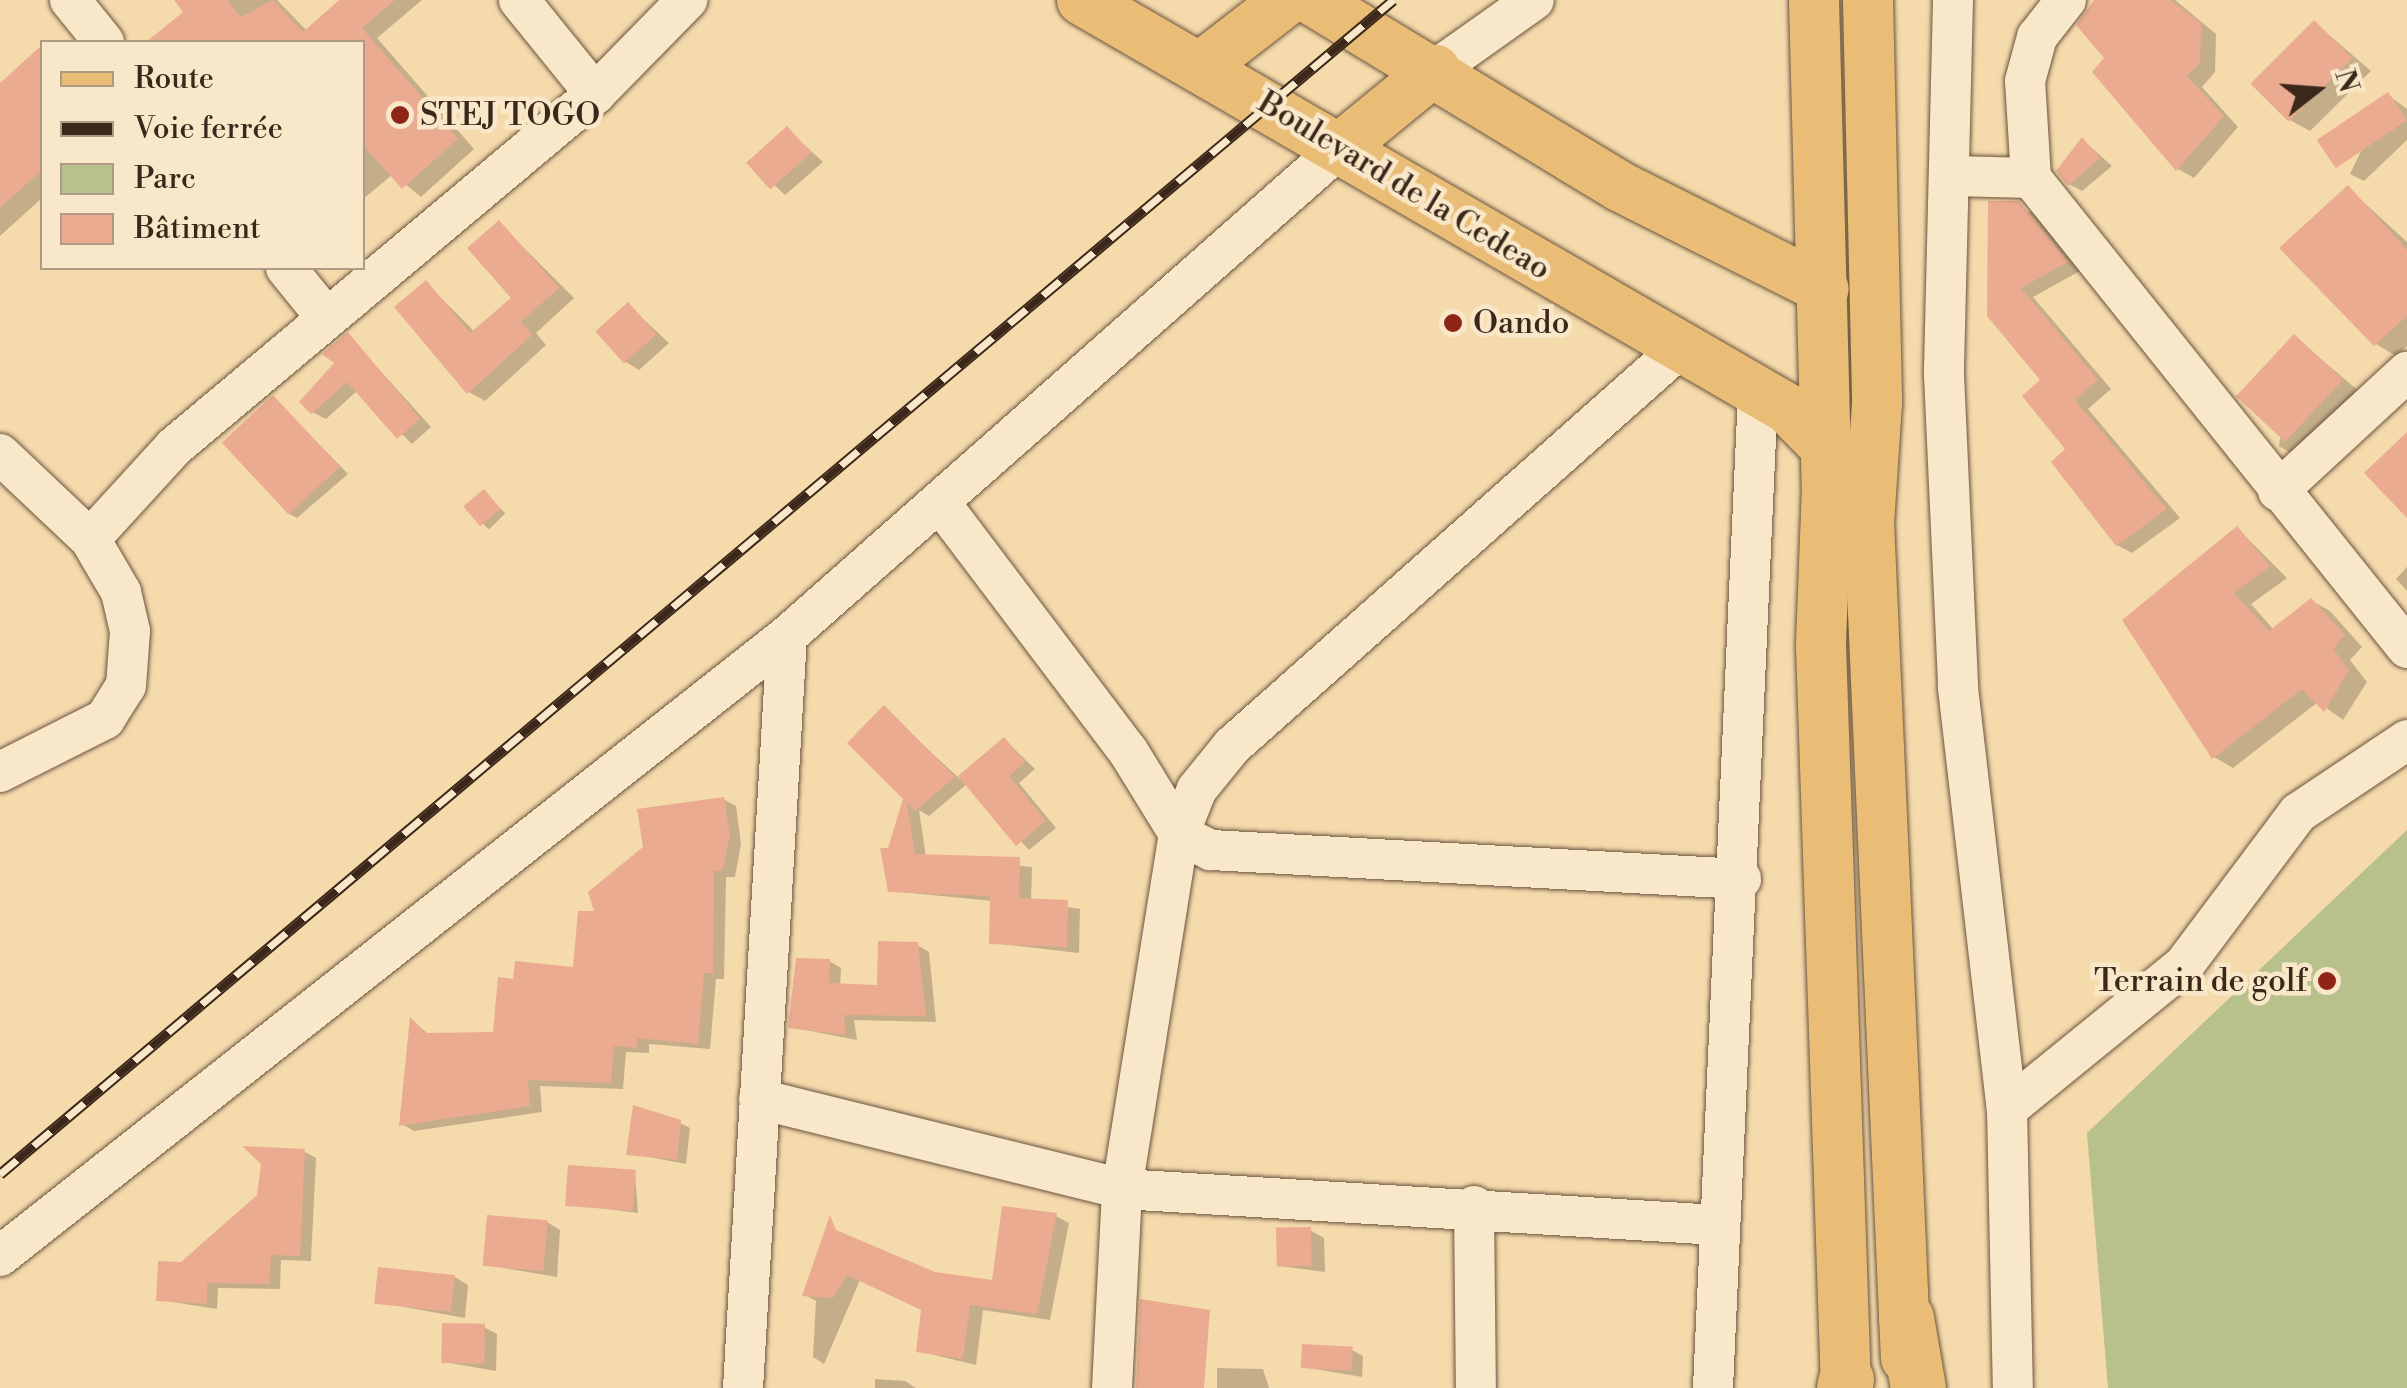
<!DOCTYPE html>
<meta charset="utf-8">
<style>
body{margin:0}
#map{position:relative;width:2407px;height:1388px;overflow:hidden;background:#f5daac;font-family:"Libre Bodoni",serif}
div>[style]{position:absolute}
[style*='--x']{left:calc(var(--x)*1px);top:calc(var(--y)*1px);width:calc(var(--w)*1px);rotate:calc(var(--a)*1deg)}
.green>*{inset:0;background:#b8c08c}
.shadow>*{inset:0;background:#0003;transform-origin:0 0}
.building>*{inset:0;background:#ebab90;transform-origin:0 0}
.roads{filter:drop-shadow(0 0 2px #6a543e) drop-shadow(0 0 2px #6a543e)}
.minor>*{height:40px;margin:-20px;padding:0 20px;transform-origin:20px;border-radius:20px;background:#f8e7c9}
.major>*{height:50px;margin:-25px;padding:0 25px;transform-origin:25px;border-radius:25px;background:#eabd76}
.highway>*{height:55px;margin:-27.5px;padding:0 27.5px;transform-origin:27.5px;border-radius:27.5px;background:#eabd76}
.rail>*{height:11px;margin-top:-5.5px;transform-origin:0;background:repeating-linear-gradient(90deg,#f8e7c9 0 22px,#3c281a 0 44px);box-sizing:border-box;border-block:2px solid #3c281a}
.dots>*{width:28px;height:28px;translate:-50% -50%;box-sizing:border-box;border:5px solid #f8e7c9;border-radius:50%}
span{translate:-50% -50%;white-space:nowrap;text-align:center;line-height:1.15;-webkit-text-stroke:9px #f8e7c9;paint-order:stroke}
.poi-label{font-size:32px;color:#3c281a}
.left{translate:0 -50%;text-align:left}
.right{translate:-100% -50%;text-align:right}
.street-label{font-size:32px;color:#3c281a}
.legend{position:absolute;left:40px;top:40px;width:325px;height:230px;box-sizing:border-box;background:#f8e7c9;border:2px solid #ad9b83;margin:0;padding:12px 18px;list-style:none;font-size:30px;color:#3c281a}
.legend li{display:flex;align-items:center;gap:20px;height:50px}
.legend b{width:50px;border:2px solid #ad9b83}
.north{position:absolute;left:2267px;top:40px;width:100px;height:100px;-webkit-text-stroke:8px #f8e7c9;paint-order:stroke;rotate:73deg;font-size:28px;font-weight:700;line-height:40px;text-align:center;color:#3c281a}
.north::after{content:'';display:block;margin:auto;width:35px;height:45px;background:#3c281a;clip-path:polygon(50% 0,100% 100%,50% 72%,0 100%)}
</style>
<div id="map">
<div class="green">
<i style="clip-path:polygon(2407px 830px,2407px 1388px,2108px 1388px,2087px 1133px)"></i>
</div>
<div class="shadow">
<i style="clip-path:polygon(177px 0,277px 0,309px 33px,296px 42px,150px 42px,187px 12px)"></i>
<i style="clip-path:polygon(343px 0,422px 0,377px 38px,474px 149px,421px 197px,393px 174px,362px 200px,362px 42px,323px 42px,315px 25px)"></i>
<i style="clip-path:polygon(2098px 0,2175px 0,2216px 34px,2215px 72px,2202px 87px,2238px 127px,2194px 178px,2178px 169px,2107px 58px)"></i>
<i style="clip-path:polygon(2315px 23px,2371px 71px,2310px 131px,2290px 120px)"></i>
<i style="clip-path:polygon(42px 49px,42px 198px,0 236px,0 87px)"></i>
<i style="clip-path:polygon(2388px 95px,2407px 109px,2407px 140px,2364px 181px,2350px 174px)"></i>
<i style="clip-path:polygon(787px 129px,823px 162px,785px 195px,750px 162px)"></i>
<i style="clip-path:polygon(2083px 140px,2112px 166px,2082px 191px,2069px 184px)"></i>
<i style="clip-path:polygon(2348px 188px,2407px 242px,2407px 346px,2396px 356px,2376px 344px)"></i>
<i style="clip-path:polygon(1991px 203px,2034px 213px,2080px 271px,2033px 297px,2111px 389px,2088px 409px,2180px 518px,2132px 553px,2117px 545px,2069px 449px)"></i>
<i style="clip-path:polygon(499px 223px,574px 298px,536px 333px,546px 345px,485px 401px,469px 392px,426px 283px,475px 332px,515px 298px)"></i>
<i style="clip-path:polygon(628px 305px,669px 343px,639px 370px,626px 362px)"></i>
<i style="clip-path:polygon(348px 335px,431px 427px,412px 444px,358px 390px,326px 419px,312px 412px)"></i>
<i style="clip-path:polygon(2295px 337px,2361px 393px,2299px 458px,2279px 446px)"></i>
<i style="clip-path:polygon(274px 398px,348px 474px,297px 518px,286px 512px)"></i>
<i style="left:484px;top:492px;width:30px;height:23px;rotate:45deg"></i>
<i style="clip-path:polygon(2238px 529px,2287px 578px,2251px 604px,2274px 630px,2312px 601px,2330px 611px,2362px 647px,2350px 660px,2367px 682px,2343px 720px,2318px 702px,2233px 768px,2214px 757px)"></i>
<i style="clip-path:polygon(2407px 567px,2407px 591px,2396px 579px)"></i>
<i style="clip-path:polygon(884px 709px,960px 779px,1005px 740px,1035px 769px,1019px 783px,1056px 828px,1029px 850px,967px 784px,929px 816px,919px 810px,926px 857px,1032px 867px,1031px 901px,1080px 909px,1079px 953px,991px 943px,993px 901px,890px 891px,906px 798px)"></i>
<i style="clip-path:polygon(723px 799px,736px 806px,741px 844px,735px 877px,726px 877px,724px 979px,716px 979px,710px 1049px,649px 1044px,649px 1053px,626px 1052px,623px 1089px,540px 1086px,542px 1112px,414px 1131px,402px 1124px,412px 1021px,431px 1036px,495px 1034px,515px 982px,575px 970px,597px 914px)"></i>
<i style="clip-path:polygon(917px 945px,929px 952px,936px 1022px,854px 1020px,857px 1040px,790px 1027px,829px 961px,841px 968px,840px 986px,880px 988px)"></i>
<i style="clip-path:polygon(680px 1123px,690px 1128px,686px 1164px,628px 1153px)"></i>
<i style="clip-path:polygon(305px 1152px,316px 1158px,311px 1261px,281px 1260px,280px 1289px,218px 1288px,217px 1309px,159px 1300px,182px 1264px)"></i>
<i style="clip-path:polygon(635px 1172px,638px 1213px,568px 1204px)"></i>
<i style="clip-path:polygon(1056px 1216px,1069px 1223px,1050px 1320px,983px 1310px,976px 1365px,918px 1351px,924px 1310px,860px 1280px,824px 1364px,813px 1357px,816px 1301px,805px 1295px,828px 1229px,934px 1274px,994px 1283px)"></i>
<i style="clip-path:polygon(547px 1222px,560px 1230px,557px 1277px,486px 1265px)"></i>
<i style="clip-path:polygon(1310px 1230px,1324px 1238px,1325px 1272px,1280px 1266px)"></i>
<i style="clip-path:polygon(455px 1277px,468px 1285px,465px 1318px,377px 1302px)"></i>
<i style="clip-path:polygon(484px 1327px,497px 1334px,496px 1371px,444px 1362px)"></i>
<i style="clip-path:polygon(1352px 1350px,1363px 1356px,1362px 1377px,1303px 1367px)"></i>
<i style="clip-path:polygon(1217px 1368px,1263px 1369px,1269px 1388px,1217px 1388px)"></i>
<i style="clip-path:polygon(875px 1379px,905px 1381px,916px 1388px,875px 1388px)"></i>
</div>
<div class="building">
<i style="clip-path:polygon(174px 0,227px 0,241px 17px,273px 0,303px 32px,339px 0,395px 0,362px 28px,458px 139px,402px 189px,362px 144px,362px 42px,146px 42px,183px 12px)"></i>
<i style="clip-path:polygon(2094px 0,2170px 0,2201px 23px,2200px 63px,2187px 76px,2224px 116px,2176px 171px,2092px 72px,2104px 58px,2076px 25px)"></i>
<i style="left:2314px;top:20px;width:54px;height:90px;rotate:45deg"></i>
<i style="clip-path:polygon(42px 45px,42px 170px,0 208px,0 83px)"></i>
<i style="left:2388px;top:92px;width:34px;height:86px;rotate:56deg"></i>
<i style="left:787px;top:126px;width:36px;height:55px;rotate:48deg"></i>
<i style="clip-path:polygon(2082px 137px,2100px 158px,2068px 186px,2056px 171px)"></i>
<i style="clip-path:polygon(2348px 185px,2407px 250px,2407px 316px,2374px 346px,2279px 248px)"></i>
<i style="clip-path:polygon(1988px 201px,2019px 201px,2068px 262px,2021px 288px,2098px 380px,2075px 400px,2167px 509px,2116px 546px,2051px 462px,2065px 449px,2022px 396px,2040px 380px,1987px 316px)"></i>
<i style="clip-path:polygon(499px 220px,559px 288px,521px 322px,532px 335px,467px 394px,394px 307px,426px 280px,470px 333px,511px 298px,467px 248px)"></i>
<i style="left:628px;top:302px;width:43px;height:44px;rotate:48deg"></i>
<i style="clip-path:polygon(348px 332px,420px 419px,397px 439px,347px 382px,311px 414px,299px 402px,334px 363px,322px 354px)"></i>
<i style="left:2294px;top:334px;width:67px;height:85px;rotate:43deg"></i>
<i style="left:273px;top:395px;width:98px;height:70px;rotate:47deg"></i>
<i style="clip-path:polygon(2407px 432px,2407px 518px,2364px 473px)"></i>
<i style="left:484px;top:489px;width:26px;height:27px;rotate:50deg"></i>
<i style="clip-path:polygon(2237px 526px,2270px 566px,2234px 593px,2269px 631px,2311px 598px,2345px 635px,2333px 649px,2349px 670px,2324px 712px,2302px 689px,2212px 759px,2122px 620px)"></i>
<i style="clip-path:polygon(884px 705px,955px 777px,915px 811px,907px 803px,915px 854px,1020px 857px,1019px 898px,1068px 900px,1067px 947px,989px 944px,990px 896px,888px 892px,880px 848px,888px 848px,903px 799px,847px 743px)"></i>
<i style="clip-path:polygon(1004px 737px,1025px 762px,1009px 776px,1046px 821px,1016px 846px,958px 776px)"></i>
<i style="clip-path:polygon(724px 797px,730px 836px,722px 871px,714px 871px,713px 973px,704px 973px,698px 1044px,637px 1038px,637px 1048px,614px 1046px,611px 1083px,528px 1080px,530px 1106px,399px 1126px,410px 1017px,426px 1033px,493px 1032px,498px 977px,513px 979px,515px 961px,573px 967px,578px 911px,594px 911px,588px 892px,643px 847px,637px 809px)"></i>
<i style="clip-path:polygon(878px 941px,918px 942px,926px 1016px,844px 1015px,846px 1035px,788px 1028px,796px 958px,830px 959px,829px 983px,877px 985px)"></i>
<i style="clip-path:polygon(633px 1105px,681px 1120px,677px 1160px,626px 1155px)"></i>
<i style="clip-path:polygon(242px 1146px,305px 1149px,300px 1256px,271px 1255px,269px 1284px,207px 1283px,207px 1304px,156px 1301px,158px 1261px,181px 1262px,257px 1195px,261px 1164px)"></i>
<i style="left:568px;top:1165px;width:68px;height:41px;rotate:4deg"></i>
<i style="clip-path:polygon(1002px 1206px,1057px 1213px,1037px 1314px,970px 1305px,963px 1359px,916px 1352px,921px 1310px,847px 1275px,833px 1298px,802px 1296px,830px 1215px,836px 1230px,935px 1272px,992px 1280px)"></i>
<i style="left:487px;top:1215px;width:61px;height:51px;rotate:5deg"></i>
<i style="left:1311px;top:1227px;width:39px;height:35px;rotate:89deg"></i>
<i style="left:378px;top:1267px;width:77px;height:37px;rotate:6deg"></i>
<i style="clip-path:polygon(1140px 1299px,1210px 1310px,1204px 1388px,1136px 1388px)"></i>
<i style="left:442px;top:1323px;width:43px;height:40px;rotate:1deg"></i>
<i style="left:1302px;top:1344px;width:51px;height:24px;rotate:3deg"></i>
</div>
<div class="roads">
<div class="minor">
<i style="--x:70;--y:0;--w:54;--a:51"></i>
<i style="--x:519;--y:0;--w:121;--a:51"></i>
<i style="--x:1953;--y:0;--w:375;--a:91.4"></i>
<i style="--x:1944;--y:375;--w:313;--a:87.4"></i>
<i style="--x:1958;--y:688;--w:424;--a:83.4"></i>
<i style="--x:2007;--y:1109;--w:279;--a:88.8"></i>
<i style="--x:1435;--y:70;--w:121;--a:-35.3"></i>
<i style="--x:1953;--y:176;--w:78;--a:1.5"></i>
<i style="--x:2031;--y:178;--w:602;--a:51.34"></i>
<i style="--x:2031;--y:178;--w:97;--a:-93.5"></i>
<i style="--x:2025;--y:81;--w:46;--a:-74.7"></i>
<i style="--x:2037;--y:37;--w:47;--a:-51.9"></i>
<i style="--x:286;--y:268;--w:62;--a:50.9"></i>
<i style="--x:0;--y:454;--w:124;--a:43.4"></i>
<i style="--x:2278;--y:491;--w:176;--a:-42.7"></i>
<i style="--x:941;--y:504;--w:310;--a:52.9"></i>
<i style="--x:1128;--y:751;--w:97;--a:58.4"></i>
<i style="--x:1179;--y:834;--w:36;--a:27"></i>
<i style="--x:1211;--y:850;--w:531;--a:3.13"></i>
<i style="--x:0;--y:772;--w:118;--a:-26.8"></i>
<i style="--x:105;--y:719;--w:39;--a:-58"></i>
<i style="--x:126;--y:686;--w:55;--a:-85.8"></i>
<i style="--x:130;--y:631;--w:40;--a:-103"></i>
<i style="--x:121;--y:592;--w:61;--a:-120.3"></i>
<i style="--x:90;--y:539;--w:125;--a:-47.6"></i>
<i style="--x:174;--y:447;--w:549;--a:-39.98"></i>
<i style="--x:595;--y:94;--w:132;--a:-45.6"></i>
<i style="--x:759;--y:1099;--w:374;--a:13.9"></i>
<i style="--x:1122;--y:1189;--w:597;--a:3.46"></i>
<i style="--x:2007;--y:1109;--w:228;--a:-39.1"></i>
<i style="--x:2184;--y:965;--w:190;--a:-53.1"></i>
<i style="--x:2298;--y:813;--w:131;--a:-33.8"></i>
<i style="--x:1474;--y:1206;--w:182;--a:89.4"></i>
<i style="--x:0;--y:1256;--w:1002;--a:-38.23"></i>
<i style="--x:787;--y:636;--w:739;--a:-41.43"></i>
<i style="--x:743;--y:1388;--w:753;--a:-86.65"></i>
<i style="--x:1112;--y:1388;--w:199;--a:-87.1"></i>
<i style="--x:1122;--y:1189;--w:360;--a:-80.9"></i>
<i style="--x:1179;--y:834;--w:48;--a:-68.2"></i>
<i style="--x:1197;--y:789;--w:55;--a:-50.9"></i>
<i style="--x:1232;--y:746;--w:595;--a:-41.59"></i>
<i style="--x:1713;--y:1388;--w:997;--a:-87.41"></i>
</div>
<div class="major">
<i style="--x:1082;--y:0;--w:816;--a:30.08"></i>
<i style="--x:1788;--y:409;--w:67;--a:45.6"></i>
<i style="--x:1312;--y:0;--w:359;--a:31.2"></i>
<i style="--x:1619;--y:186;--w:229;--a:26.7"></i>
<i style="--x:1814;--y:0;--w:487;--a:88.5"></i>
<i style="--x:1827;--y:487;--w:159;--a:92.2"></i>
<i style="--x:1821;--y:646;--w:742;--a:88.07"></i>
<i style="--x:1868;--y:0;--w:403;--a:88.7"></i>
<i style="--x:1877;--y:403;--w:119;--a:93.8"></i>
<i style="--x:1869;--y:522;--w:837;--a:87.47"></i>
<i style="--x:1202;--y:66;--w:108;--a:-37.8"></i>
<i style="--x:1341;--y:147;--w:122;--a:-39.3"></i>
</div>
<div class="highway">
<i style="--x:1906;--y:1318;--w:71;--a:80.3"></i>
<i style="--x:1844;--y:1388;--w:9;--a:-77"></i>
</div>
</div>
<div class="rail">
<i style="--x:0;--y:1174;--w:1822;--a:-40.12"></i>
</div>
<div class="dots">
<i style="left:400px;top:115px;background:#8f2418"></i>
<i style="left:1453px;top:323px;background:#8f2418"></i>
<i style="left:2327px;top:981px;background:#8f2418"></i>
</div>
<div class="poi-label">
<span class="left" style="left:420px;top:115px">STEJ TOGO</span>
<span class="left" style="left:1473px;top:323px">Oando</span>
<span class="right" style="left:2307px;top:981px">Terrain de golf</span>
</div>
<div class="street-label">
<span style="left:1404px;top:186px;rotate:31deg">Boulevard de la Cedeao</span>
</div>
<ul class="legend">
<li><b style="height:12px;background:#eabd76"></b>Route</li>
<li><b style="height:12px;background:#3c281a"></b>Voie ferrée</li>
<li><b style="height:28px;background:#b8c08c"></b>Parc</li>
<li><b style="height:28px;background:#ebab90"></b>Bâtiment</li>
</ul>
<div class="north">N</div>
</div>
